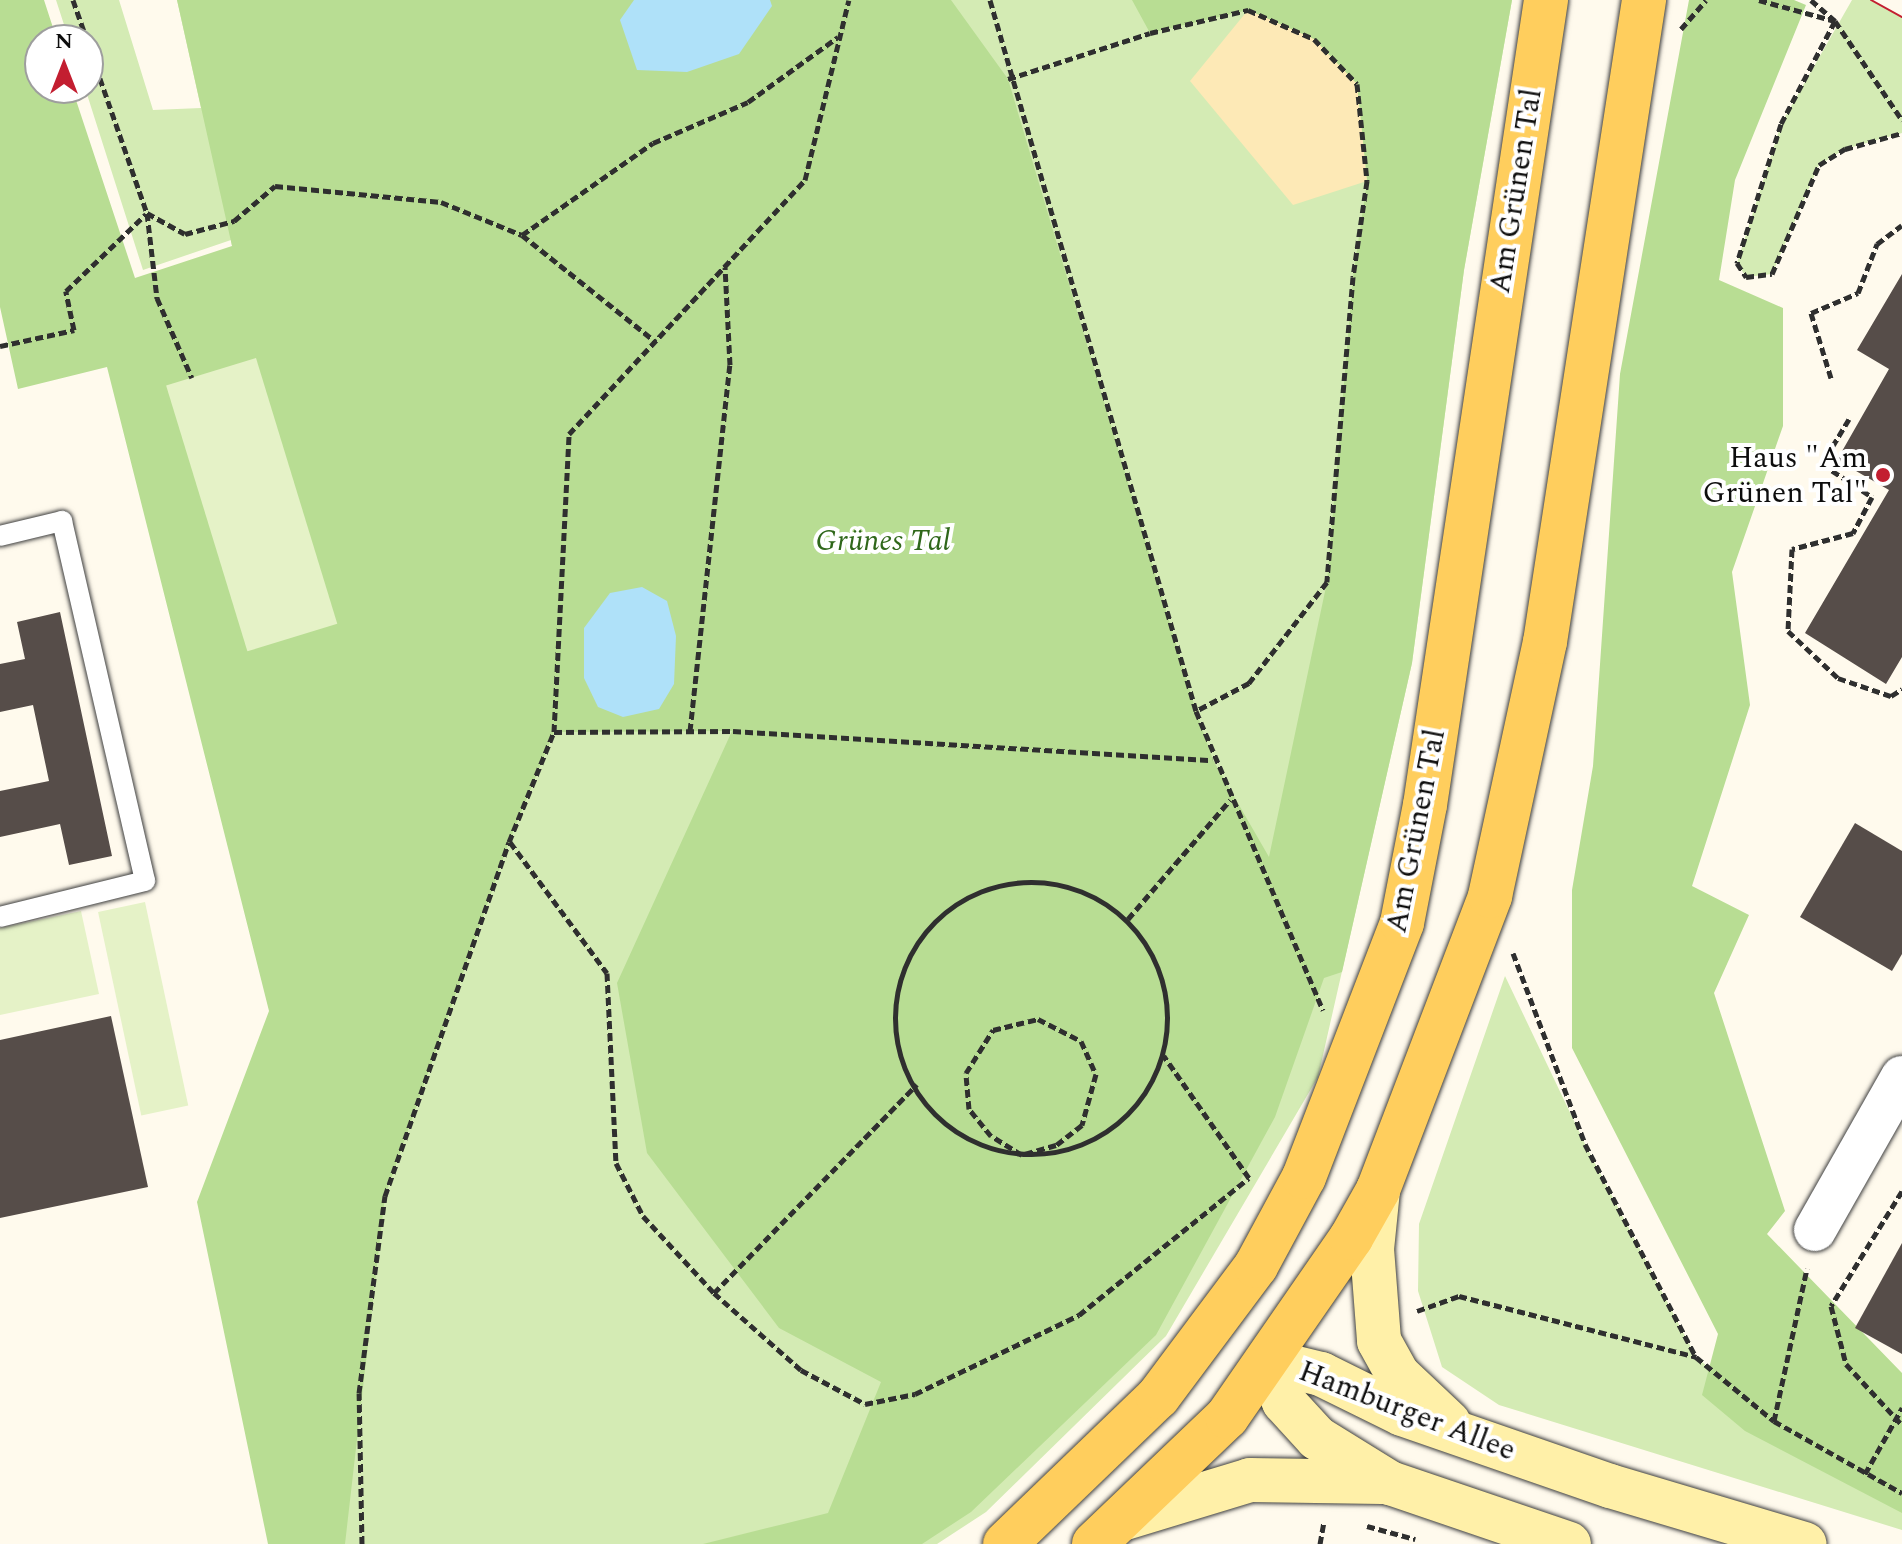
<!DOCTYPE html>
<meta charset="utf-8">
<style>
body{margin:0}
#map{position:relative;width:1902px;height:1544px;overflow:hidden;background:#fffaed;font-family:Spectral,serif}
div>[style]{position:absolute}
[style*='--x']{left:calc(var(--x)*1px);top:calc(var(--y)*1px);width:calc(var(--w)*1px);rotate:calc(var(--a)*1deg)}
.green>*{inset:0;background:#d4ebb4}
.forest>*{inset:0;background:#b8dd93}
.sand>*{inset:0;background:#fde9b6}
.pitch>*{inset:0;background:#e5f2c7;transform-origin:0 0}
.water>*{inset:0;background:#afe1f9}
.building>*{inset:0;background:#564d49}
.path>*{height:5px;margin-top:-2.5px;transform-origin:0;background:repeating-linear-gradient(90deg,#2f2f2f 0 8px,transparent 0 12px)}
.path>.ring{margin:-2.5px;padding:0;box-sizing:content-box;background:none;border:5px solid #2f2f2f;border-radius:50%}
.roads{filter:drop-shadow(0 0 2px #404040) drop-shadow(0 0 2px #404040)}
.lane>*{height:20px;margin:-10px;padding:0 10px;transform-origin:10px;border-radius:10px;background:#fff}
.street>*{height:42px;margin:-21px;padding:0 21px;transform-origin:21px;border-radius:21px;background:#fff}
.secondary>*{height:44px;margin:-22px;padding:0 22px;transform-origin:22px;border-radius:22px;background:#fff0a8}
.primary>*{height:44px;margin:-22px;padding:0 22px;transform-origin:22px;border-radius:22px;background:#ffce5d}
.tram>*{height:2px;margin:-1px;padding:0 1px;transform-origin:1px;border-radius:1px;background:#c31e30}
.dots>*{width:22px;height:22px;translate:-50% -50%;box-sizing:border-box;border:4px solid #fff;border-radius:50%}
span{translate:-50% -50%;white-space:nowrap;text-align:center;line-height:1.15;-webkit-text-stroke:8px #fff;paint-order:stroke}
.street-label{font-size:30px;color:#0d0d0d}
.poi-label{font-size:30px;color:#0d0d0d}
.right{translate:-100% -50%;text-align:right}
.park-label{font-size:30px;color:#2f671a;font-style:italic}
.north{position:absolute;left:24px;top:24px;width:80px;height:80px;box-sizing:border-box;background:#fff;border:2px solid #9e9e9e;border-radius:50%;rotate:0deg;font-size:22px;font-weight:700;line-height:32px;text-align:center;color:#0d0d0d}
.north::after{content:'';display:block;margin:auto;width:28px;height:36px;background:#c31e30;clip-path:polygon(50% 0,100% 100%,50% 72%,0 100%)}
</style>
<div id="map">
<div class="green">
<i style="clip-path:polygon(56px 0,119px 0,153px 110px,201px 108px,177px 0,1512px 0,1464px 270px,1412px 663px,1318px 1077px,1166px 1336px,986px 1512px,937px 1544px,268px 1544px,349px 906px,231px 240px,143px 270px,85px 88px,88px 40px,69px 40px)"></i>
<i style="clip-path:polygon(1852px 0,1871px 0,1902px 17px,1902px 133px,1845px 149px,1819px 165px,1772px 274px,1746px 277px,1737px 263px,1781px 124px)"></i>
<i style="clip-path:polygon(1505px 976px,1585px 1144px,1696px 1357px,1774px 1421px,1902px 1493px,1902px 1530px,1499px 1405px,1442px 1367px,1418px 1291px,1419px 1224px)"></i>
</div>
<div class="forest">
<i style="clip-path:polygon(0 0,44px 0,57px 40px,40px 40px,40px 88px,72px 88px,135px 278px,232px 246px,177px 0,951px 0,1008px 79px,1196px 711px,1213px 760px,1269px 857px,1327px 582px,1353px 277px,1367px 182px,1357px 85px,1248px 10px,1150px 33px,1132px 0,1512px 0,1464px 270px,1412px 663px,1342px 972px,1324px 978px,1275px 1117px,1156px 1335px,971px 1512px,922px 1544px,703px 1544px,828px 1513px,881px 1382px,779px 1328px,647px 1153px,617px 983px,732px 731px,554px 732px,509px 842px,385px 1196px,345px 1544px,268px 1544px,197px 1202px,269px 1011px,107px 367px,18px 389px,0 307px)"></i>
<i style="clip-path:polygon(1689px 0,1794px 0,1806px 5px,1735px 180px,1719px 280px,1783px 308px,1783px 426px,1732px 572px,1750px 705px,1692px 886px,1749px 915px,1714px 993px,1785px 1211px,1767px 1234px,1902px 1373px,1902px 1513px,1745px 1431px,1702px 1395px,1718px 1334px,1572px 1048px,1572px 890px,1593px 766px,1620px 374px)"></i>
</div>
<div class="sand">
<i style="clip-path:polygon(1248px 10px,1314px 39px,1357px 84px,1367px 181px,1293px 205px,1190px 81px)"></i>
</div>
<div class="pitch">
<i style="left:256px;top:358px;width:278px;height:94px;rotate:73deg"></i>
<i style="left:145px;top:902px;width:208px;height:48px;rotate:78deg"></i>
<i style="clip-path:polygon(81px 911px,99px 994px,0 1015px,0 928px)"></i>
</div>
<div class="water">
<i style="clip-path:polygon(634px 0,770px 0,772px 6px,739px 54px,687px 72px,637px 70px,620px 20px)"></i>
<i style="clip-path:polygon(642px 587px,667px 601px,676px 636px,674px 684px,659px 709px,623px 717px,598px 707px,584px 678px,584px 628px,610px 593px)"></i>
</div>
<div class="building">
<i style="clip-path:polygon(1902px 274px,1902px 657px,1886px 684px,1805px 633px,1889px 490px,1837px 460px,1889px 369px,1857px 350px)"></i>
<i style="clip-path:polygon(60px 612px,112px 856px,69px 865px,60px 824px,0 837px,0 791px,49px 781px,33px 705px,0 712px,0 664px,25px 659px,17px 622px)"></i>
<i style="clip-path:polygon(1855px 823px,1902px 851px,1902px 954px,1892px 971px,1800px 917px)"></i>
<i style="clip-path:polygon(111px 1016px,148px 1187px,0 1218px,0 1040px)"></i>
<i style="clip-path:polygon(1902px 1243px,1902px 1354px,1855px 1328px)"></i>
</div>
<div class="path">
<i style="--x:73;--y:0;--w:42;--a:70.7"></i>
<i style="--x:990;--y:0;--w:740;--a:73.84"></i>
<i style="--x:1196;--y:711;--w:325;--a:67"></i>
<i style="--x:1759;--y:0;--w:79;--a:15.4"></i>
<i style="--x:1835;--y:21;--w:120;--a:55.9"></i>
<i style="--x:1811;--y:0;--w:32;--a:41"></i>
<i style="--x:1835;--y:21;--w:116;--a:117.7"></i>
<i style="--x:1781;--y:124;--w:146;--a:107.6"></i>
<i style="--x:1737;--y:263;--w:17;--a:57"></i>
<i style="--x:1746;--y:277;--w:26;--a:-7"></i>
<i style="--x:1772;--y:274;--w:119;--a:-66.7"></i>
<i style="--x:1819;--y:165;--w:31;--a:-32"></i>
<i style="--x:1845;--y:149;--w:59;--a:-15.7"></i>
<i style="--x:1681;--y:29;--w:38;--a:-49"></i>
<i style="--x:88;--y:44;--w:179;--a:70.8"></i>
<i style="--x:147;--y:213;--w:86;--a:83.3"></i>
<i style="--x:157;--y:298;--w:87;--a:66.4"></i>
<i style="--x:1008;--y:79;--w:149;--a:-17.9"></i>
<i style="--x:1150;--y:33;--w:101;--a:-13.2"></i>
<i style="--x:1248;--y:10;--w:72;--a:23.7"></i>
<i style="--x:1314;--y:39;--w:62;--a:46.3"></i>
<i style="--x:1357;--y:84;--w:98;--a:84.1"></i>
<i style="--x:1367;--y:181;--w:97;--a:98.3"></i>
<i style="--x:1353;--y:277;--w:306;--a:94.9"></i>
<i style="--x:1327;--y:582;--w:128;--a:127.7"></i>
<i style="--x:1249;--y:683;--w:60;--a:152.2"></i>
<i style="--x:147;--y:213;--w:43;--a:28.9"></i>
<i style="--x:185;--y:234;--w:51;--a:-14.9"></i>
<i style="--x:234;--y:221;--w:54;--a:-40.5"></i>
<i style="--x:275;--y:186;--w:167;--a:5.5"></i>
<i style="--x:441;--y:202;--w:87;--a:22.2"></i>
<i style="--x:522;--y:235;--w:171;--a:38.6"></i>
<i style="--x:522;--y:235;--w:160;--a:-35.1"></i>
<i style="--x:653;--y:143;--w:103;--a:-23.3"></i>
<i style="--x:748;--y:102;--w:111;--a:-35.8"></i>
<i style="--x:0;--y:346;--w:76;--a:-12.2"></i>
<i style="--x:74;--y:330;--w:40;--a:-102"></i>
<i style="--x:66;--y:291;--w:111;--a:-43.9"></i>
<i style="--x:1831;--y:378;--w:68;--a:-107.1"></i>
<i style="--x:1811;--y:313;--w:51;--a:-23.1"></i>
<i style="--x:1858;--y:293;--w:53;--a:-68.8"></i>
<i style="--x:1877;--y:244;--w:31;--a:-37"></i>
<i style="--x:1849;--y:419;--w:52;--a:121"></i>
<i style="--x:1822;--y:464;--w:60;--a:33.4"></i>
<i style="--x:1872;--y:497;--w:41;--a:117.8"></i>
<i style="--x:1853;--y:533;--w:63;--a:165.3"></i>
<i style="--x:1792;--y:549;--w:82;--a:92.8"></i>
<i style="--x:1788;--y:631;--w:69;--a:43.2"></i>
<i style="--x:1838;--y:678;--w:56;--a:18.8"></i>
<i style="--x:1891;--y:696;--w:13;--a:-32"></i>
<i style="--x:690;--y:731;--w:368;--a:-83.8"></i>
<i style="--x:730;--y:365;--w:98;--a:-92.9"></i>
<i style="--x:554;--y:732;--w:179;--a:-0.3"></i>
<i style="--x:733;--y:731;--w:480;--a:3.5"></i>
<i style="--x:510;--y:842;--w:163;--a:53.5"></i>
<i style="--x:607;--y:973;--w:190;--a:87.3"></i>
<i style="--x:616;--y:1163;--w:59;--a:63"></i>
<i style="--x:643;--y:1216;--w:105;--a:47.3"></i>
<i style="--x:714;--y:1293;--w:116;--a:41.5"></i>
<i style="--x:801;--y:1370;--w:72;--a:28"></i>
<i style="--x:865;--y:1404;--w:51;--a:-11.3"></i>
<i style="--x:915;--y:1394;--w:182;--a:-25.7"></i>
<i style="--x:1079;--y:1315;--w:218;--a:-38.9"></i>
<i style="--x:1249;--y:1178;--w:149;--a:-124.9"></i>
<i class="ring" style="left:895px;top:882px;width:267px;height:267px"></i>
<i style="--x:1128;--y:919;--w:157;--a:-49.4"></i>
<i style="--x:1513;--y:953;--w:204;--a:69.3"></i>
<i style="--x:1585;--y:1144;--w:240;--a:62.5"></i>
<i style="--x:1696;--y:1357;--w:101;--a:39.4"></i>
<i style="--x:1774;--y:1421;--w:147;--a:29.4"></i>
<i style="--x:1038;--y:1019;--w:48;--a:27.1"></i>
<i style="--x:1081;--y:1041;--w:36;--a:66"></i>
<i style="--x:1096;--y:1074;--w:53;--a:105.4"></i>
<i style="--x:1082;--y:1125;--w:33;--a:142"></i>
<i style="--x:1056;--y:1145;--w:35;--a:164"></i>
<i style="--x:1022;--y:1155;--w:36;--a:-148"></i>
<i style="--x:991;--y:1136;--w:35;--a:-129"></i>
<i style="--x:969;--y:1109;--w:36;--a:-95"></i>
<i style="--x:966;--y:1073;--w:51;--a:-57.9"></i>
<i style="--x:993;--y:1030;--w:46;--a:-13.7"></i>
<i style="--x:1902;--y:1191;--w:135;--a:121.7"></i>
<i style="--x:1831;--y:1306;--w:60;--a:75.5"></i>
<i style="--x:1846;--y:1364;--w:83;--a:47.4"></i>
<i style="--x:714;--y:1293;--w:291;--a:-45.8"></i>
<i style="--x:1417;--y:1311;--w:45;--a:-19.7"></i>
<i style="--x:1459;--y:1296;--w:245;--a:14.4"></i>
<i style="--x:1774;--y:1421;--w:156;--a:-77.8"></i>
<i style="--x:1865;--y:1474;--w:76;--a:-60.7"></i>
<i style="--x:1367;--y:1526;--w:50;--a:15.2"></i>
<i style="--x:362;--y:1544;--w:151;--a:-91.1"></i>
<i style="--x:359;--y:1393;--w:199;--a:-82.5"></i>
<i style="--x:385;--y:1196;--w:375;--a:-70.7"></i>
<i style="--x:509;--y:842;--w:119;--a:-67.8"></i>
<i style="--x:554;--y:732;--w:298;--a:-87.1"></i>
<i style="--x:569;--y:434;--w:347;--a:-47.1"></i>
<i style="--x:805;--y:180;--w:185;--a:-76.3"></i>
<i style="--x:1320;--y:1544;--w:23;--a:-80"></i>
</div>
<div class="roads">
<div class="lane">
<i style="--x:0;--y:536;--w:64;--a:-13.6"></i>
<i style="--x:62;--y:521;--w:369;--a:77"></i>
<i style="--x:145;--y:881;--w:149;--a:166.1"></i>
</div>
<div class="street">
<i style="--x:1815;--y:1230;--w:176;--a:-60.4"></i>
</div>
<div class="secondary">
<i style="--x:1378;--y:1190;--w:59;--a:95.8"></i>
<i style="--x:1372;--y:1249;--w:92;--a:85.6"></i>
<i style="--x:1379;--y:1341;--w:38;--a:61"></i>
<i style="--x:1397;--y:1374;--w:71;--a:43.3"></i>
<i style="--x:1267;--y:1361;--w:56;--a:13.5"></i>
<i style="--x:1321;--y:1374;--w:90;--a:26.3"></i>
<i style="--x:1402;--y:1414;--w:220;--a:19.1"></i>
<i style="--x:1610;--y:1486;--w:203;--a:16.6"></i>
<i style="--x:1267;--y:1361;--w:44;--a:67.5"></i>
<i style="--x:1284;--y:1402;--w:49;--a:47.5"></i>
<i style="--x:1317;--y:1438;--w:86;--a:31.7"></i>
<i style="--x:1390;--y:1483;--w:189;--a:18.8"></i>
<i style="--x:1122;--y:1519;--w:134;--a:-16.9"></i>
<i style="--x:1250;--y:1480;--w:132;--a:0.9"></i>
</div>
<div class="primary">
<i style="--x:1005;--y:1544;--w:212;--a:-43.9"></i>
<i style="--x:1158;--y:1397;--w:164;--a:-53.2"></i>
<i style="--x:1256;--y:1266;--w:101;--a:-61.7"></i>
<i style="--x:1304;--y:1177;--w:272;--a:-68.9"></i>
<i style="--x:1402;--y:923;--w:120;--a:-79"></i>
<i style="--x:1425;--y:805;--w:814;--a:-81.45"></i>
<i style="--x:1094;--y:1544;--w:184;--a:-43.7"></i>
<i style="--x:1227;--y:1417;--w:218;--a:-55.3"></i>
<i style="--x:1351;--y:1238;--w:55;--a:-60.6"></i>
<i style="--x:1378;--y:1190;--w:315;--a:-69.1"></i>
<i style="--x:1490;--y:896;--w:260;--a:-77.8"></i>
<i style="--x:1545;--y:642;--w:650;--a:-81.23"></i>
</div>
</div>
<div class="tram">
<i style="--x:1871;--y:0;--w:35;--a:29"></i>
</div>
<div class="dots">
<i style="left:1883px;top:475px;background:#c31e30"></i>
</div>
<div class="street-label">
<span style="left:1516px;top:191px;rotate:-81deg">Am Grünen Tal</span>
<span style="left:1416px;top:831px;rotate:-79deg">Am Grünen Tal</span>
<span style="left:1407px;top:1411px;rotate:21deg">Hamburger Allee</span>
</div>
<div class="poi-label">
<span class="right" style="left:1867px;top:475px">Haus "Am<br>Grünen Tal"</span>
</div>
<div class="park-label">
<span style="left:883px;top:541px">Grünes Tal</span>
</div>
<div class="north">N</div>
</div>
